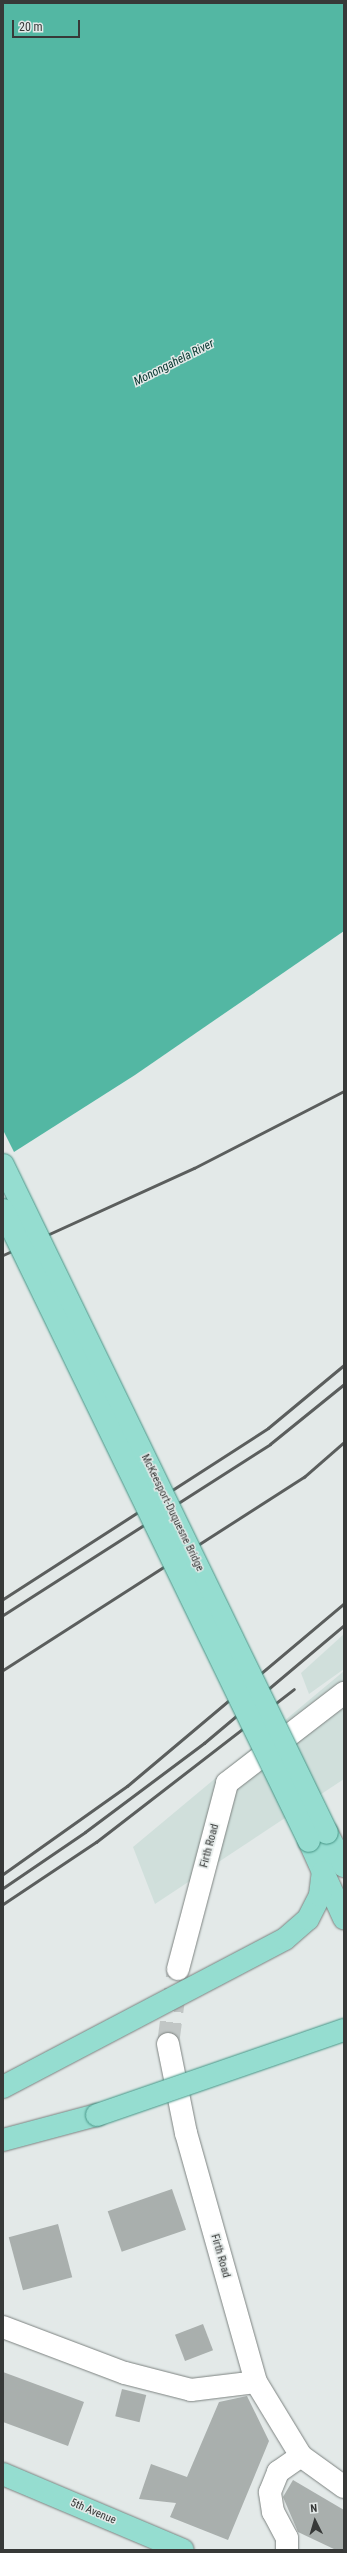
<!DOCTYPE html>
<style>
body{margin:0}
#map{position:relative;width:347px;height:2553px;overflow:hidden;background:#e3e9e8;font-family:"Roboto Condensed",sans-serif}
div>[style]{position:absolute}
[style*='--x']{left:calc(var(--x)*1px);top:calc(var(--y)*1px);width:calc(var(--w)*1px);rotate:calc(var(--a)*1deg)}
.built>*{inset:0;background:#d0dfdb}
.water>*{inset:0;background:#53b7a3}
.pier>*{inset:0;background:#e3e9e8}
.building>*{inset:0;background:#a9afad;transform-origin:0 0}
.minor-tunnel>*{height:22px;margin-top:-11px;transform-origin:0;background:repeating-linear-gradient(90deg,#c1c6c5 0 22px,transparent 0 33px)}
.roads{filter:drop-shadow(0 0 1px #7d8381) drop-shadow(0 0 1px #7d8381)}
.minor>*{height:22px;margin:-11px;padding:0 11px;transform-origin:11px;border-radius:11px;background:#fff}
.major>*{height:22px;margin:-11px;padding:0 11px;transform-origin:11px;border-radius:11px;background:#95ddd0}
.rail>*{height:3px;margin:-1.5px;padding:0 1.5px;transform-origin:1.5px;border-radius:1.5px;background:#5b5e5d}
.bridges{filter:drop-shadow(0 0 1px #469586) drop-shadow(0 0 1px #469586)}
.major-bridge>*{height:22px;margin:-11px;padding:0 11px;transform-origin:11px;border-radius:11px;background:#95ddd0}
span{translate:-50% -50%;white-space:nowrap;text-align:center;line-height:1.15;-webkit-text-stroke:3px #e3e9e8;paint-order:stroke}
.street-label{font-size:11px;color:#373938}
.water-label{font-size:12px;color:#06362e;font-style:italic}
.frame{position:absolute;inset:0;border:4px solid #373938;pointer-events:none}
.north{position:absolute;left:295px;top:2501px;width:40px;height:40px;-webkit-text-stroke:3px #e3e9e8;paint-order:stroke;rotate:355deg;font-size:11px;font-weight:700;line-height:16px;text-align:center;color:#373938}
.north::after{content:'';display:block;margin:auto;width:14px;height:18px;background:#373938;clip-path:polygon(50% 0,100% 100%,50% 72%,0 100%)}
.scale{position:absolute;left:12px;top:20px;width:68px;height:18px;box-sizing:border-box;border:2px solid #373938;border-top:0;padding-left:5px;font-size:12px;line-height:14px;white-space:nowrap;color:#373938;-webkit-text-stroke:3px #e3e9e8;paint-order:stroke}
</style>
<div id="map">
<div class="built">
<i style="clip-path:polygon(344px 1634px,344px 1669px,309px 1694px,301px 1673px)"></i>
<i style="clip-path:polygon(344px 1671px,344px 1779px,155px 1904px,133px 1847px)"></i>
</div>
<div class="water">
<i style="clip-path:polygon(3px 3px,344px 3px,344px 931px,135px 1075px,3px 1159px)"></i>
</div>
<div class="pier">
<i style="clip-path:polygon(3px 1130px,15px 1154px,3px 1161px)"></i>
</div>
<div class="building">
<i style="left:172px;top:2189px;width:43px;height:68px;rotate:71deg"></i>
<i style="left:58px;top:2224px;width:55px;height:51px;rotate:75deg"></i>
<i style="left:203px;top:2324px;width:28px;height:30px;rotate:69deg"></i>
<i style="clip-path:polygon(3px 2372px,84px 2402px,68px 2446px,3px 2422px)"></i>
<i style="left:122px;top:2389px;width:25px;height:28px;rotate:14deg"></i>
<i style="clip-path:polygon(247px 2396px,269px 2441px,228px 2540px,170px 2517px,176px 2503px,139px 2499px,151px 2464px,187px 2477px,219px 2402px)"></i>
<i style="clip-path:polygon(293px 2480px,344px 2510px,344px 2550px,336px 2550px,298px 2532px,283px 2497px)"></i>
</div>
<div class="minor-tunnel">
<i style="--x:168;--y:2044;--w:76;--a:-82.4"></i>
</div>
<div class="roads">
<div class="minor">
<i style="--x:178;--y:1969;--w:192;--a:-75.2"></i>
<i style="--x:227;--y:1783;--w:148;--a:-37.6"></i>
<i style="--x:168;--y:2044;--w:91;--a:78.6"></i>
<i style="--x:186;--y:2133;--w:259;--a:74.3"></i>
<i style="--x:256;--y:2382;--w:87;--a:58.7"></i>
<i style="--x:301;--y:2456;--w:53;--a:35.8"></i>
<i style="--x:3;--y:2327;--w:130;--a:20.7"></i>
<i style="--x:125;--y:2373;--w:68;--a:14.4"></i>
<i style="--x:191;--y:2390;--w:65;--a:-7"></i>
<i style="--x:287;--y:2550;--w:12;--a:-90"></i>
<i style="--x:287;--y:2538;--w:30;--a:-118"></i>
<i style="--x:273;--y:2512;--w:20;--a:-99"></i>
<i style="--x:270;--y:2492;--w:22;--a:-68"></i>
<i style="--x:278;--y:2472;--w:28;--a:-35"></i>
</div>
<div class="major">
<i style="--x:327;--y:1833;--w:37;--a:63"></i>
<i style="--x:309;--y:1841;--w:85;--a:65.6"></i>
<i style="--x:3;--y:2087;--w:318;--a:-27.7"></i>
<i style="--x:285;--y:1939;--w:30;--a:-41"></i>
<i style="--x:308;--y:1919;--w:27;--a:-63"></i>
<i style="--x:320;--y:1895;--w:23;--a:-83"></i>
<i style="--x:3;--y:2140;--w:97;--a:-14.9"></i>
<i style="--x:3;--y:2474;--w:195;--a:22.9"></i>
</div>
</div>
<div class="rail">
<i style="--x:3;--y:1255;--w:210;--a:-24.5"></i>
<i style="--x:194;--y:1168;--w:169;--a:-27.2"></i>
<i style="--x:3;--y:1599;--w:315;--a:-32.8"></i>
<i style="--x:268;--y:1428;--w:99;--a:-39.7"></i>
<i style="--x:3;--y:1615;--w:317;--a:-32.6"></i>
<i style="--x:270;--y:1444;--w:95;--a:-39"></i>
<i style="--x:3;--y:1670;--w:358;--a:-32.7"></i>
<i style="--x:304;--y:1477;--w:53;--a:-41.2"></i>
<i style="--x:3;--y:1874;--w:152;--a:-35.4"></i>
<i style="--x:127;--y:1786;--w:284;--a:-40.1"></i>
<i style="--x:3;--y:1888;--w:99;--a:-34.3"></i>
<i style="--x:85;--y:1832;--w:149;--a:-36.8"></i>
<i style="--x:204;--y:1743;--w:183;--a:-40.1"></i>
<i style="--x:3;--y:1904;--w:112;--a:-33.7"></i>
<i style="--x:96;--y:1842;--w:250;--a:-37.7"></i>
</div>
<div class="bridges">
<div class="major-bridge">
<i style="--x:3;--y:1165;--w:742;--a:64.13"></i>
<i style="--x:3;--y:1210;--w:701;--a:64.13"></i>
<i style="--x:97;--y:2115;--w:261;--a:-19"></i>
</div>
</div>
<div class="street-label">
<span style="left:172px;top:1513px;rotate:64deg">McKeesport-Duquesne Bridge</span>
<span style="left:210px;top:1846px;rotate:-75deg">Firth Road</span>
<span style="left:220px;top:2256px;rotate:74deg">Firth Road</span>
<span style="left:93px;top:2512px;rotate:23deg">5th Avenue</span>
</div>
<div class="water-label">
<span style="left:174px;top:363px;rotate:-27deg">Monongahela River</span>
</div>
<div class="frame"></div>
<div class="north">N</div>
<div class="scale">20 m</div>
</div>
